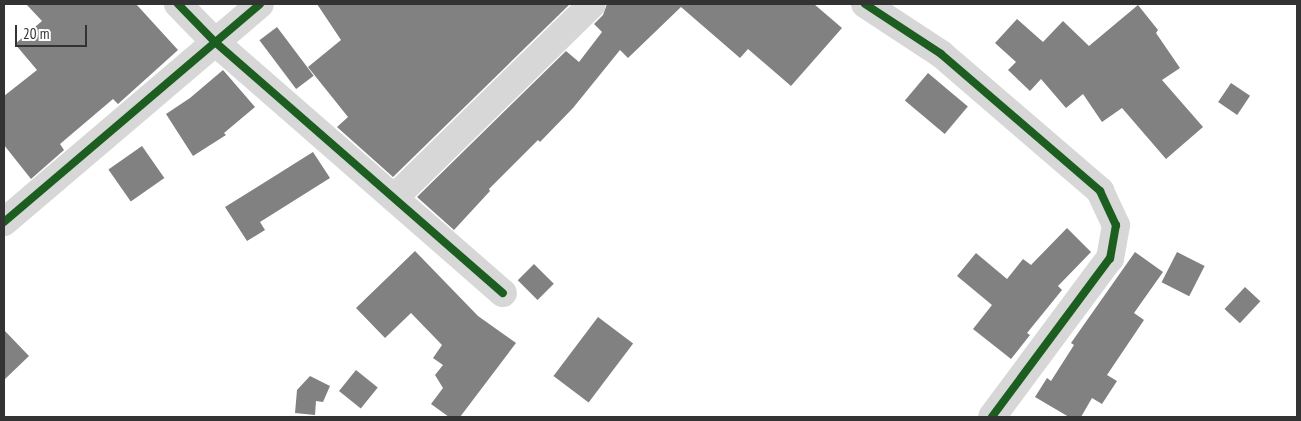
<!DOCTYPE html>
<style>
body{margin:0}
#map{position:relative;width:1301px;height:421px;overflow:hidden;background:#fff;font-family:"PT Sans Narrow",sans-serif}
div>[style]{position:absolute}
[style*='--x']{left:calc(var(--x)*1px);top:calc(var(--y)*1px);width:calc(var(--w)*1px);rotate:calc(var(--a)*1deg)}
.building>*{inset:0;background:#818181;transform-origin:0 0}
.minor>*{height:28px;margin:-14px;padding:0 14px;transform-origin:14px;border-radius:14px;background:#d7d7d7}
.cycleway>*{height:8px;margin:-4px;padding:0 4px;transform-origin:4px;border-radius:4px;background:#1b5e20}
span{translate:-50% -50%;white-space:nowrap;text-align:center;line-height:1.15;-webkit-text-stroke:5px #fff;paint-order:stroke}
.frame{position:absolute;inset:0;border:5px solid #333;pointer-events:none}
.scale{position:absolute;left:15px;top:25px;width:72px;height:22px;box-sizing:border-box;border:2px solid #333;border-top:0;padding-left:6px;font-size:15px;line-height:18px;white-space:nowrap;color:#333;-webkit-text-stroke:4px #fff;paint-order:stroke}
</style>
<div id="map">
<div class="building">
<i style="clip-path:polygon(26px 4px,136px 4px,178px 50px,118px 104px,113px 99px,60px 144px,64px 150px,31px 179px,4px 145px,4px 96px,37px 70px,15px 44px,42px 21px)"></i>
<i style="clip-path:polygon(317px 4px,570px 4px,393px 177px,337px 127px,348px 117px,308px 67px,341px 40px)"></i>
<i style="clip-path:polygon(607px 4px,814px 4px,842px 28px,791px 86px,748px 49px,740px 58px,681px 7px,628px 58px,620px 50px,573px 108px,540px 142px,538px 140px,489px 189px,490px 191px,454px 230px,417px 197px,566px 51px,579px 62px,602px 32px,594px 24px,603px 15px)"></i>
<i style="clip-path:polygon(1138px 5px,1158px 30px,1156px 33px,1180px 68px,1162px 80px,1203px 127px,1166px 159px,1122px 108px,1102px 122px,1083px 94px,1066px 108px,1041px 79px,1030px 91px,1008px 70px,1016px 62px,995px 43px,1017px 19px,1043px 42px,1063px 21px,1089px 46px)"></i>
<i style="left:277px;top:27px;width:61px;height:22px;rotate:53deg"></i>
<i style="clip-path:polygon(223px 70px,255px 107px,224px 133px,226px 135px,193px 156px,166px 114px,190px 98px)"></i>
<i style="left:928px;top:73px;width:52px;height:36px;rotate:40deg"></i>
<i style="left:1231px;top:83px;width:23px;height:23px;rotate:34deg"></i>
<i style="left:142px;top:146px;width:39px;height:41px;rotate:55deg"></i>
<i style="clip-path:polygon(313px 152px,330px 178px,260px 222px,265px 230px,247px 241px,225px 207px)"></i>
<i style="clip-path:polygon(1067px 228px,1091px 252px,1058px 286px,1062px 290px,1027px 333px,1030px 335px,1011px 359px,973px 329px,992px 305px,957px 276px,976px 253px,1007px 279px,1023px 259px,1031px 265px)"></i>
<i style="clip-path:polygon(415px 251px,478px 316px,516px 343px,460px 417px,449px 417px,431px 404px,443px 388px,435px 375px,443px 365px,433px 358px,442px 345px,411px 313px,385px 338px,356px 308px)"></i>
<i style="clip-path:polygon(1135px 252px,1163px 272px,1134px 313px,1144px 320px,1107px 375px,1117px 381px,1102px 404px,1092px 398px,1081px 417px,1069px 417px,1035px 397px,1047px 378px,1051px 381px,1074px 345px,1071px 343px)"></i>
<i style="left:1177px;top:252px;width:31px;height:34px;rotate:27deg"></i>
<i style="left:534px;top:264px;width:28px;height:23px;rotate:45deg"></i>
<i style="left:1245px;top:287px;width:21px;height:30px;rotate:43deg"></i>
<i style="left:598px;top:317px;width:44px;height:74px;rotate:37deg"></i>
<i style="clip-path:polygon(4px 330px,29px 356px,4px 380px)"></i>
<i style="left:356px;top:370px;width:28px;height:27px;rotate:39deg"></i>
<i style="clip-path:polygon(310px 376px,330px 386px,323px 402px,316px 401px,315px 415px,295px 413px,297px 390px)"></i>
</div>
<div class="minor">
<i style="--x:178;--y:4;--w:53;--a:45.8"></i>
<i style="--x:215;--y:42;--w:382;--a:41.1"></i>
<i style="--x:865;--y:4;--w:91;--a:33.3"></i>
<i style="--x:941;--y:54;--w:210;--a:40.7"></i>
<i style="--x:1100;--y:191;--w:38;--a:65"></i>
<i style="--x:1116;--y:225;--w:34;--a:100"></i>
<i style="--x:1110;--y:258;--w:198;--a:126.6"></i>
<i style="--x:394;--y:198;--w:277;--a:-44.4"></i>
<i style="--x:4;--y:222;--w:336;--a:-40.4"></i>
</div>
<div class="cycleway">
<i style="--x:178;--y:4;--w:53;--a:45.8"></i>
<i style="--x:215;--y:42;--w:382;--a:41.1"></i>
<i style="--x:865;--y:4;--w:91;--a:33.3"></i>
<i style="--x:941;--y:54;--w:210;--a:40.7"></i>
<i style="--x:1100;--y:191;--w:38;--a:65"></i>
<i style="--x:1116;--y:225;--w:34;--a:100"></i>
<i style="--x:1110;--y:258;--w:198;--a:126.6"></i>
<i style="--x:4;--y:222;--w:336;--a:-40.4"></i>
</div>
<div class="frame"></div>
<div class="scale">20 m</div>
</div>
